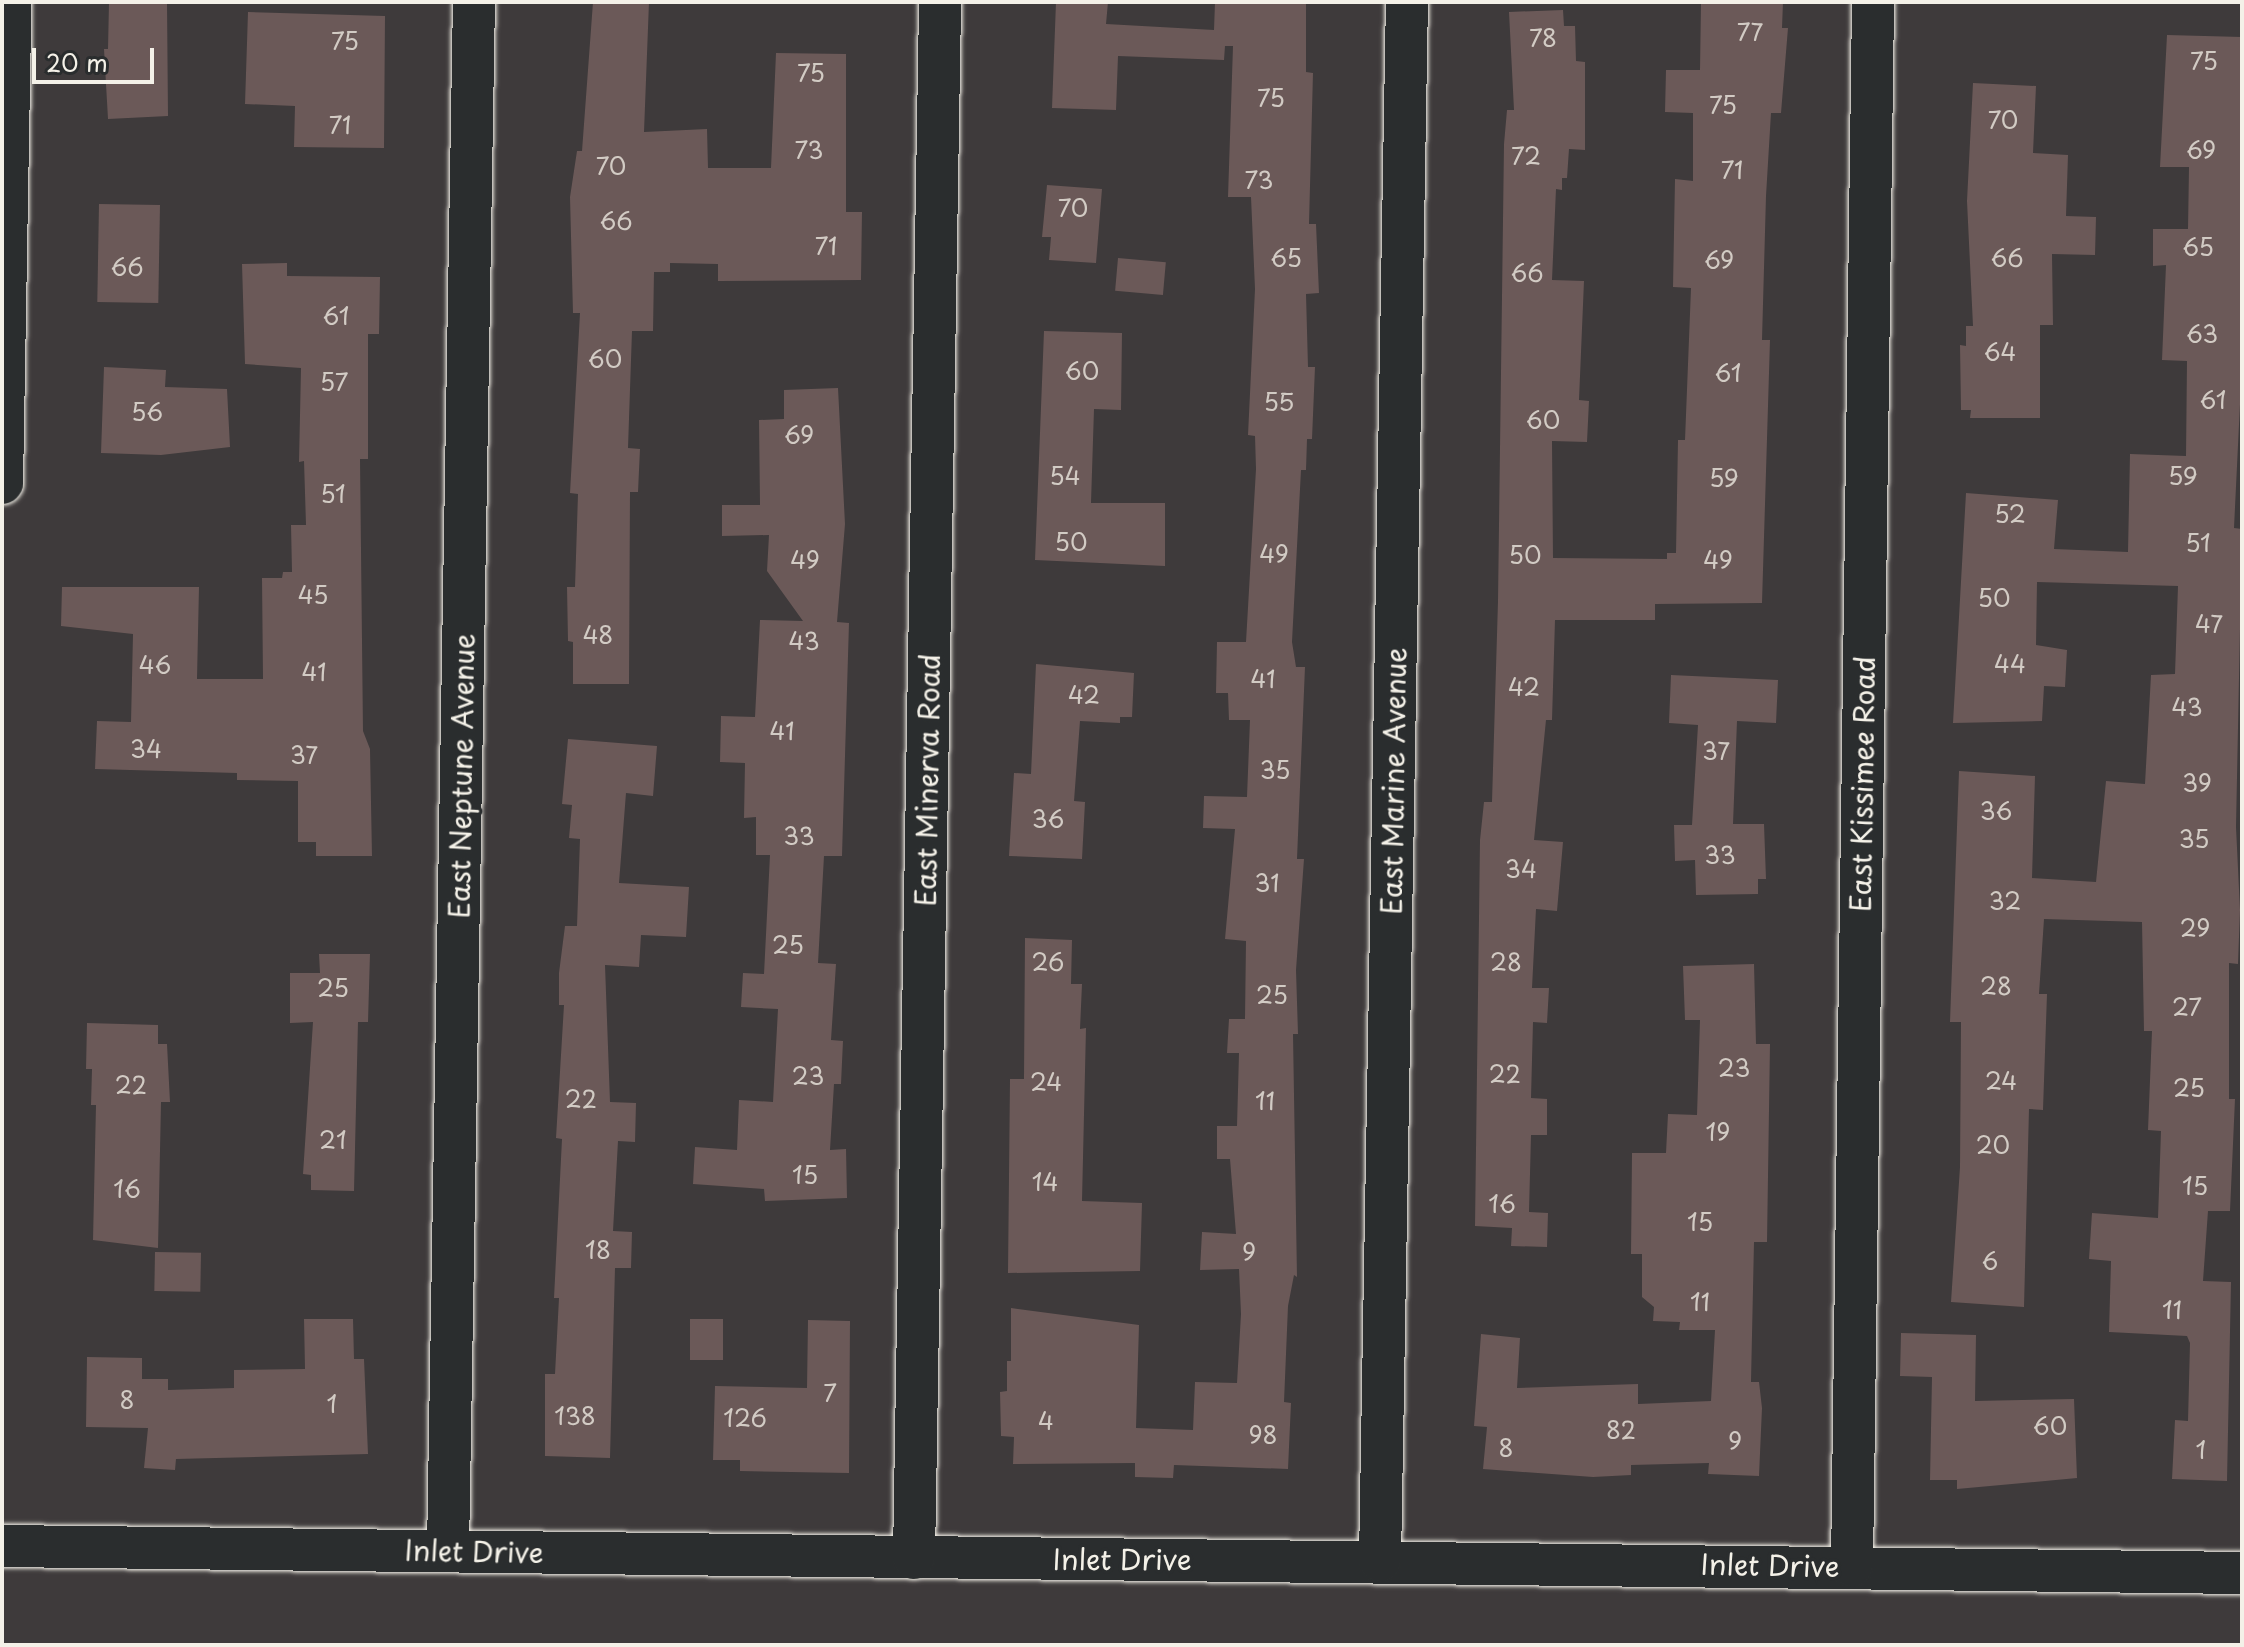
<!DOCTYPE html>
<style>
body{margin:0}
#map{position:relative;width:2244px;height:1647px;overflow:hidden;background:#3e3a3b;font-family:"Playpen Sans",sans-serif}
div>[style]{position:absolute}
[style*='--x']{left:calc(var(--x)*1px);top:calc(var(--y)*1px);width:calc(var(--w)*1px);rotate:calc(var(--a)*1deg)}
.building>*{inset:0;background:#6b5958;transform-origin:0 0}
.roads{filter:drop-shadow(0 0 2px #f4f1e8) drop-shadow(0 0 2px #f4f1e8)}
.minor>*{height:42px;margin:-21px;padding:0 21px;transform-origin:21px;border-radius:21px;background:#2a2d2e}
span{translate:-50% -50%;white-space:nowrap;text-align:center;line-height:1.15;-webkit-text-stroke:7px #2a2d2e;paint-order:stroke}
.number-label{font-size:24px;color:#d2cbc4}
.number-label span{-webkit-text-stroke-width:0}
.street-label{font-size:28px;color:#f4f1e8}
.frame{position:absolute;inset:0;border:4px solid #f4f1e8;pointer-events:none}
.scale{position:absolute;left:32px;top:48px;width:122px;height:36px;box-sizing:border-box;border:4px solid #f4f1e8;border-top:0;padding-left:10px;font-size:24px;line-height:28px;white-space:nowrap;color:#f4f1e8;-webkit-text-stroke:6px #2a2d2e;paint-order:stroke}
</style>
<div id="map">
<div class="building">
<i style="clip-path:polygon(109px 2px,167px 2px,168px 116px,108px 119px,104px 49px,108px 49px)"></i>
<i style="clip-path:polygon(593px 2px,649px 2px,644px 132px,707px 129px,708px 168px,771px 168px,776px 53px,846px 54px,846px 212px,862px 212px,861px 280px,718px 281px,718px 264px,670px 263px,670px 272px,654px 272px,653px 331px,632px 331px,628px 448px,640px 449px,638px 492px,630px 492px,629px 684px,573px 684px,573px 642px,568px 641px,567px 587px,575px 587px,578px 494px,570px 493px,580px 313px,573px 313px,570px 197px,577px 151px,582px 151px)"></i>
<i style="clip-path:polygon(1056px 2px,1108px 2px,1106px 24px,1214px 30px,1215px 2px,1306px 2px,1306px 72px,1313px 73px,1309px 224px,1316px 224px,1319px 293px,1306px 294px,1308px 367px,1315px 367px,1312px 439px,1307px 439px,1306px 470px,1301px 470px,1292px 642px,1296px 667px,1305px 667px,1297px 859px,1304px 859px,1296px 970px,1298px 1034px,1293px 1034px,1297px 1277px,1294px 1275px,1288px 1306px,1284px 1402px,1291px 1403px,1288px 1469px,1174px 1465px,1173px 1478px,1135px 1477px,1135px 1463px,1013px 1464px,1014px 1437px,1001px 1436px,1000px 1392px,1007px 1391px,1007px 1361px,1011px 1361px,1011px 1308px,1139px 1325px,1136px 1428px,1193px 1430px,1195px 1382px,1237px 1383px,1241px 1314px,1239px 1269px,1200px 1270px,1202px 1232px,1236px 1234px,1230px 1159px,1217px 1159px,1217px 1126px,1237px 1126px,1239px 1053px,1227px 1053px,1229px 1019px,1245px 1019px,1246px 941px,1225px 939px,1235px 829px,1203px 828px,1204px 796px,1247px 797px,1250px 720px,1229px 720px,1228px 693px,1216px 693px,1217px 642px,1246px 642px,1256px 469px,1255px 436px,1248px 435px,1255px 289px,1251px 197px,1228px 197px,1233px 46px,1225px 46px,1224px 60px,1118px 56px,1116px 110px,1052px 108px)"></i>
<i style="clip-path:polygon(1701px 2px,1783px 2px,1782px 28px,1788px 28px,1781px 113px,1771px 113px,1766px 196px,1762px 340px,1770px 340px,1762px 603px,1655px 604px,1655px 620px,1555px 620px,1552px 720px,1546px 720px,1534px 840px,1563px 842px,1557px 911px,1536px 909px,1532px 988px,1549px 988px,1547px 1023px,1533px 1022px,1531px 1098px,1547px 1099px,1547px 1135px,1531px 1135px,1529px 1212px,1548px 1213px,1547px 1247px,1511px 1246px,1512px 1228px,1475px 1226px,1480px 840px,1484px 802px,1492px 802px,1498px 601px,1504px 144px,1507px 110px,1514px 110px,1509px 12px,1563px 10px,1564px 26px,1575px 26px,1576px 61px,1585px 62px,1585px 150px,1569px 149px,1567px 178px,1562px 178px,1562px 190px,1556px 189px,1552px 280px,1584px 281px,1579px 400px,1589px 401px,1587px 442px,1552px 441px,1553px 558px,1667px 559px,1667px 553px,1676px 553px,1678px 440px,1685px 440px,1691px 288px,1673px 287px,1675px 179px,1693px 181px,1693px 113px,1665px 112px,1666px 70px,1700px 70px)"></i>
<i style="clip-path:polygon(248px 12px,385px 16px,384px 148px,294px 147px,295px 106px,245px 104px)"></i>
<i style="clip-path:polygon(2167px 35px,2242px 37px,2242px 363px,2234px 528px,2242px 529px,2236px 827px,2240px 910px,2238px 964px,2229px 963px,2229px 1099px,2235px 1099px,2230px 1211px,2208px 1211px,2203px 1281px,2231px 1282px,2227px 1481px,2172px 1479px,2175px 1420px,2188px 1421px,2190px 1343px,2187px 1336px,2109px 1332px,2111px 1261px,2089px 1259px,2092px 1213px,2158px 1218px,2161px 1131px,2148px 1130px,2152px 1031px,2144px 1031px,2142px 922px,2044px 919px,2039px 994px,2047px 994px,2043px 1110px,2029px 1109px,2024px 1307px,1951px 1302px,1960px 1167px,1961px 1022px,1950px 1022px,1959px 771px,2035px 776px,2032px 878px,2096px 882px,2106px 781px,2145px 784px,2151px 675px,2175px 674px,2178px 586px,2037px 582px,2036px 645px,2067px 650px,2065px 687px,2044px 686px,2042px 721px,1953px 723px,1966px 493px,2058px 500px,2054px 549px,2128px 552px,2130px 454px,2186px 456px,2187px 361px,2162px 360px,2166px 265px,2153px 266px,2153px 229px,2188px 229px,2189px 167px,2160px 167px)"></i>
<i style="clip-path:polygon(1973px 83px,2036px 86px,2033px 153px,2068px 155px,2066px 216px,2096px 217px,2095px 255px,2052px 254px,2053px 325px,2040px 325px,2040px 418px,1970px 418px,1971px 410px,1961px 410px,1960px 345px,1966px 346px,1966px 326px,1973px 326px,1967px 201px)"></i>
<i style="clip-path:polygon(1047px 185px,1102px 189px,1096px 263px,1049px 260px,1051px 237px,1042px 237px)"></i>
<i style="left:99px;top:204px;width:61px;height:98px;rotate:1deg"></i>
<i style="left:1118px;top:258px;width:48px;height:33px;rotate:5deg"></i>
<i style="clip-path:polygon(287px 263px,287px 276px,380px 277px,379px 334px,368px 334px,368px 459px,360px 459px,363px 731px,370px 749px,372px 856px,316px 856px,316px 842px,298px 842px,298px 781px,237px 780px,237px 773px,95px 769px,97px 721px,131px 722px,133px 634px,61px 626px,62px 587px,199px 587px,197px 679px,263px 679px,262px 578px,282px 578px,283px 572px,292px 572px,291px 525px,306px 525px,304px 461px,299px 462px,301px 368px,245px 364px,242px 264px)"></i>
<i style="clip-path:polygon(1044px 331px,1122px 333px,1121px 410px,1094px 409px,1091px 503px,1165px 503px,1165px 566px,1035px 560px)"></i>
<i style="clip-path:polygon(104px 367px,166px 370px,165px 387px,227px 389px,230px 447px,161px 455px,101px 453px)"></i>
<i style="clip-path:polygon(838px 388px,845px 524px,837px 622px,849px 623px,842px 856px,824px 856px,818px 963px,836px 964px,831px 1040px,843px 1041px,841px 1084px,834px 1084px,830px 1150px,846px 1149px,847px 1198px,765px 1201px,764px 1189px,693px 1184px,695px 1147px,737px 1150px,739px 1100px,773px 1102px,778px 1009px,741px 1007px,743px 973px,764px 974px,770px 855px,756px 855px,756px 817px,744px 818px,745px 763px,720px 762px,721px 716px,755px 717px,760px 620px,803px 621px,767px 571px,769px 535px,722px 536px,722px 505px,760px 505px,759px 420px,784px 419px,784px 390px)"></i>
<i style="clip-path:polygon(1036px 664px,1134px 673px,1132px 717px,1120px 717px,1120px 723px,1080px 721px,1074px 801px,1085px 802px,1082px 859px,1009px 856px,1014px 773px,1031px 774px)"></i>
<i style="clip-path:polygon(1671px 675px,1778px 680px,1776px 723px,1737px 721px,1733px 824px,1764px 824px,1766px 879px,1758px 879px,1758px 894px,1696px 895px,1695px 860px,1675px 861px,1674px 825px,1692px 825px,1698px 725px,1669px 723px)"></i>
<i style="clip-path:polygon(568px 739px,657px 746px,653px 796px,626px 793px,619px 883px,689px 887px,686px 937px,641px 935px,639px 967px,605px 965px,610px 1102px,636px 1103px,635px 1142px,618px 1141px,613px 1231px,632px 1232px,631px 1268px,615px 1268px,610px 1458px,545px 1456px,545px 1374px,555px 1374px,559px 1298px,554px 1298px,562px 1139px,556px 1138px,564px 1005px,559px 1005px,559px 973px,565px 926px,577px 926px,580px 839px,569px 838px,572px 805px,562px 804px)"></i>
<i style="clip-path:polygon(1025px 938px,1072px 940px,1071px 984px,1082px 984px,1080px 1029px,1086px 1028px,1082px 1201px,1142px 1203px,1140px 1271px,1008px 1273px,1010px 1079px,1024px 1079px)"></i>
<i style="clip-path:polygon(319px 954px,370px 954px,368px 1022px,358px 1022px,354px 1191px,311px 1190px,311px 1175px,303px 1174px,313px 1022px,290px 1023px,290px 973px,320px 973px)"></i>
<i style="clip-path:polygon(1754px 964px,1756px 1044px,1770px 1044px,1767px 1242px,1754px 1242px,1751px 1382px,1759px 1382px,1762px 1408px,1759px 1476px,1708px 1474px,1709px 1463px,1631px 1465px,1631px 1475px,1593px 1477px,1483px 1469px,1487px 1427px,1474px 1426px,1481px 1334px,1520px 1338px,1517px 1388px,1638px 1384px,1638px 1404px,1711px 1401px,1715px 1330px,1679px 1330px,1680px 1322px,1653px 1321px,1654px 1307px,1642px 1297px,1642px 1254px,1631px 1254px,1632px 1153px,1666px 1153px,1668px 1114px,1697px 1115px,1700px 1020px,1685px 1020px,1683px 966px)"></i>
<i style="clip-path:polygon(87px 1023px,158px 1025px,158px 1044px,167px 1044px,170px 1102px,161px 1102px,158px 1248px,93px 1240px,96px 1105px,91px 1105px,92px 1069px,86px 1069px)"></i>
<i style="left:155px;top:1252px;width:46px;height:39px;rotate:1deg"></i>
<i style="clip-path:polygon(304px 1319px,353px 1319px,354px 1359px,364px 1359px,368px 1454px,176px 1459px,175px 1470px,144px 1468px,148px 1428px,86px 1427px,87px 1357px,142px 1358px,142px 1379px,168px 1379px,168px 1390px,234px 1388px,234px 1370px,305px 1369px)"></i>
<i style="left:690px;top:1319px;width:33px;height:41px"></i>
<i style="clip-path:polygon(808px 1320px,850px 1321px,849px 1473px,740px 1471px,740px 1460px,713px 1460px,715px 1386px,807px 1388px)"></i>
<i style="clip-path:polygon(1901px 1333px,1976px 1335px,1975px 1401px,2074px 1399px,2077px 1478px,1957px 1489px,1957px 1480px,1930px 1480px,1932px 1377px,1900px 1376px)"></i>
</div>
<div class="roads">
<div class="minor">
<i style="--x:2;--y:483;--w:481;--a:-89"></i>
<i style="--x:2;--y:1546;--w:2240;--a:0.69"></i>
<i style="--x:448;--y:1551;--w:1549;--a:-89.04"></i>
<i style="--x:914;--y:1558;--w:1556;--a:-89.04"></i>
<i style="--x:1380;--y:1561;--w:1559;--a:-89.01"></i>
<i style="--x:1852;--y:1566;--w:1564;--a:-89.23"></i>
</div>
</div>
<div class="number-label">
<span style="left:1750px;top:32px">77</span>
<span style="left:1543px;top:38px">78</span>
<span style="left:345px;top:41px">75</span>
<span style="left:2204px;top:61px">75</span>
<span style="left:811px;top:73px">75</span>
<span style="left:1271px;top:98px">75</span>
<span style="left:1723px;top:105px">75</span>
<span style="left:2003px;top:120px">70</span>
<span style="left:340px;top:125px">71</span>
<span style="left:809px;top:150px">73</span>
<span style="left:2201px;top:150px">69</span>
<span style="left:1526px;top:156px">72</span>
<span style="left:611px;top:166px">70</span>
<span style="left:1732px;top:170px">71</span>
<span style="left:1259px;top:180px">73</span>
<span style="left:1073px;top:208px">70</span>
<span style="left:616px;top:221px">66</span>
<span style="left:826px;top:246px">71</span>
<span style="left:2198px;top:247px">65</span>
<span style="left:1286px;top:258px">65</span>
<span style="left:2007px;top:258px">66</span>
<span style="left:1719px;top:260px">69</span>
<span style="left:127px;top:267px">66</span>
<span style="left:1527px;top:273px">66</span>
<span style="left:336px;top:316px">61</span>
<span style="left:2202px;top:334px">63</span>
<span style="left:2000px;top:352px">64</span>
<span style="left:605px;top:359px">60</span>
<span style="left:1082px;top:371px">60</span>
<span style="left:1728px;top:373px">61</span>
<span style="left:334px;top:382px">57</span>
<span style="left:2213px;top:400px">61</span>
<span style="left:1279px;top:402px">55</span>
<span style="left:147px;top:412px">56</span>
<span style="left:1543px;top:420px">60</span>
<span style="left:799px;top:435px">69</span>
<span style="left:1065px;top:476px">54</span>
<span style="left:2183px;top:476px">59</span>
<span style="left:1724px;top:478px">59</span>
<span style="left:333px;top:494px">51</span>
<span style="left:2010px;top:514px">52</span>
<span style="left:1071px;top:542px">50</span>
<span style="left:2198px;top:543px">51</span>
<span style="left:1274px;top:554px">49</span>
<span style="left:1525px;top:555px">50</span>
<span style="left:805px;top:560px">49</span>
<span style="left:1718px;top:560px">49</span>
<span style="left:313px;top:595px">45</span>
<span style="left:1994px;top:598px">50</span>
<span style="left:2209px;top:624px">47</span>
<span style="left:598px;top:635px">48</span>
<span style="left:804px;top:641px">43</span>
<span style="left:2010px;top:664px">44</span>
<span style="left:155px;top:665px">46</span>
<span style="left:314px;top:672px">41</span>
<span style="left:1263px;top:679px">41</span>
<span style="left:1524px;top:687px">42</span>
<span style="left:1084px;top:695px">42</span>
<span style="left:2187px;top:707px">43</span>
<span style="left:782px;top:731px">41</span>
<span style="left:146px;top:749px">34</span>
<span style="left:1716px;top:751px">37</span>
<span style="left:304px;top:755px">37</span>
<span style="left:1275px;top:770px">35</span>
<span style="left:2197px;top:783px">39</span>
<span style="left:1996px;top:811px">36</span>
<span style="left:1048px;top:819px">36</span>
<span style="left:799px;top:836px">33</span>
<span style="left:2194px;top:839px">35</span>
<span style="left:1720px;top:855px">33</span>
<span style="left:1521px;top:869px">34</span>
<span style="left:1267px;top:883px">31</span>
<span style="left:2005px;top:901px">32</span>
<span style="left:2195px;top:928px">29</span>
<span style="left:788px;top:945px">25</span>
<span style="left:1048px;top:962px">26</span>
<span style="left:1506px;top:962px">28</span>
<span style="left:1996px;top:986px">28</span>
<span style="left:333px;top:988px">25</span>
<span style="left:1272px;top:995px">25</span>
<span style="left:2187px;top:1007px">27</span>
<span style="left:1734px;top:1068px">23</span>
<span style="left:1505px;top:1074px">22</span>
<span style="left:808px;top:1076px">23</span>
<span style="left:2001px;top:1081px">24</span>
<span style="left:1046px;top:1082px">24</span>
<span style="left:131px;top:1085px">22</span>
<span style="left:2189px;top:1088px">25</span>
<span style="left:581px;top:1099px">22</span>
<span style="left:1265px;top:1101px">11</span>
<span style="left:1718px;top:1132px">19</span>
<span style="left:333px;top:1140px">21</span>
<span style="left:1993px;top:1145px">20</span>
<span style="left:805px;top:1175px">15</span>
<span style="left:1045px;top:1182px">14</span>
<span style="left:2195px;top:1186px">15</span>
<span style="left:127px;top:1189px">16</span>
<span style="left:1502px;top:1204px">16</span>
<span style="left:1700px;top:1222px">15</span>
<span style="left:598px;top:1250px">18</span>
<span style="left:1249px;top:1252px">9</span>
<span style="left:1990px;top:1261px">6</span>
<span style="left:1700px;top:1302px">11</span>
<span style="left:2172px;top:1310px">11</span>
<span style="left:830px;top:1393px">7</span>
<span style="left:127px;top:1400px">8</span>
<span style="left:332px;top:1404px">1</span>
<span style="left:575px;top:1416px">138</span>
<span style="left:745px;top:1418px">126</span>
<span style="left:1046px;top:1421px">4</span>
<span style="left:2050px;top:1426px">60</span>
<span style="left:1621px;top:1430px">82</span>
<span style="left:1263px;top:1435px">98</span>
<span style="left:1735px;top:1441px">9</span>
<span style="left:1506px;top:1448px">8</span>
<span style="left:2201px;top:1450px">1</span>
</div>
<div class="street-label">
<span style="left:461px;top:776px;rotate:-89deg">East Neptune Avenue</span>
<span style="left:927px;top:780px;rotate:-89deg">East Minerva Road</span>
<span style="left:1393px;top:781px;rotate:-89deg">East Marine Avenue</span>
<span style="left:1862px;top:784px;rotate:-89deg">East Kissimee Road</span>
<span style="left:474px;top:1551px;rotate:1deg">Inlet Drive</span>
<span style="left:1122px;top:1559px">Inlet Drive</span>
<span style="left:1770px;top:1565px;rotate:1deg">Inlet Drive</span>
</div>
<div class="frame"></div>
<div class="scale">20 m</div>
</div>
